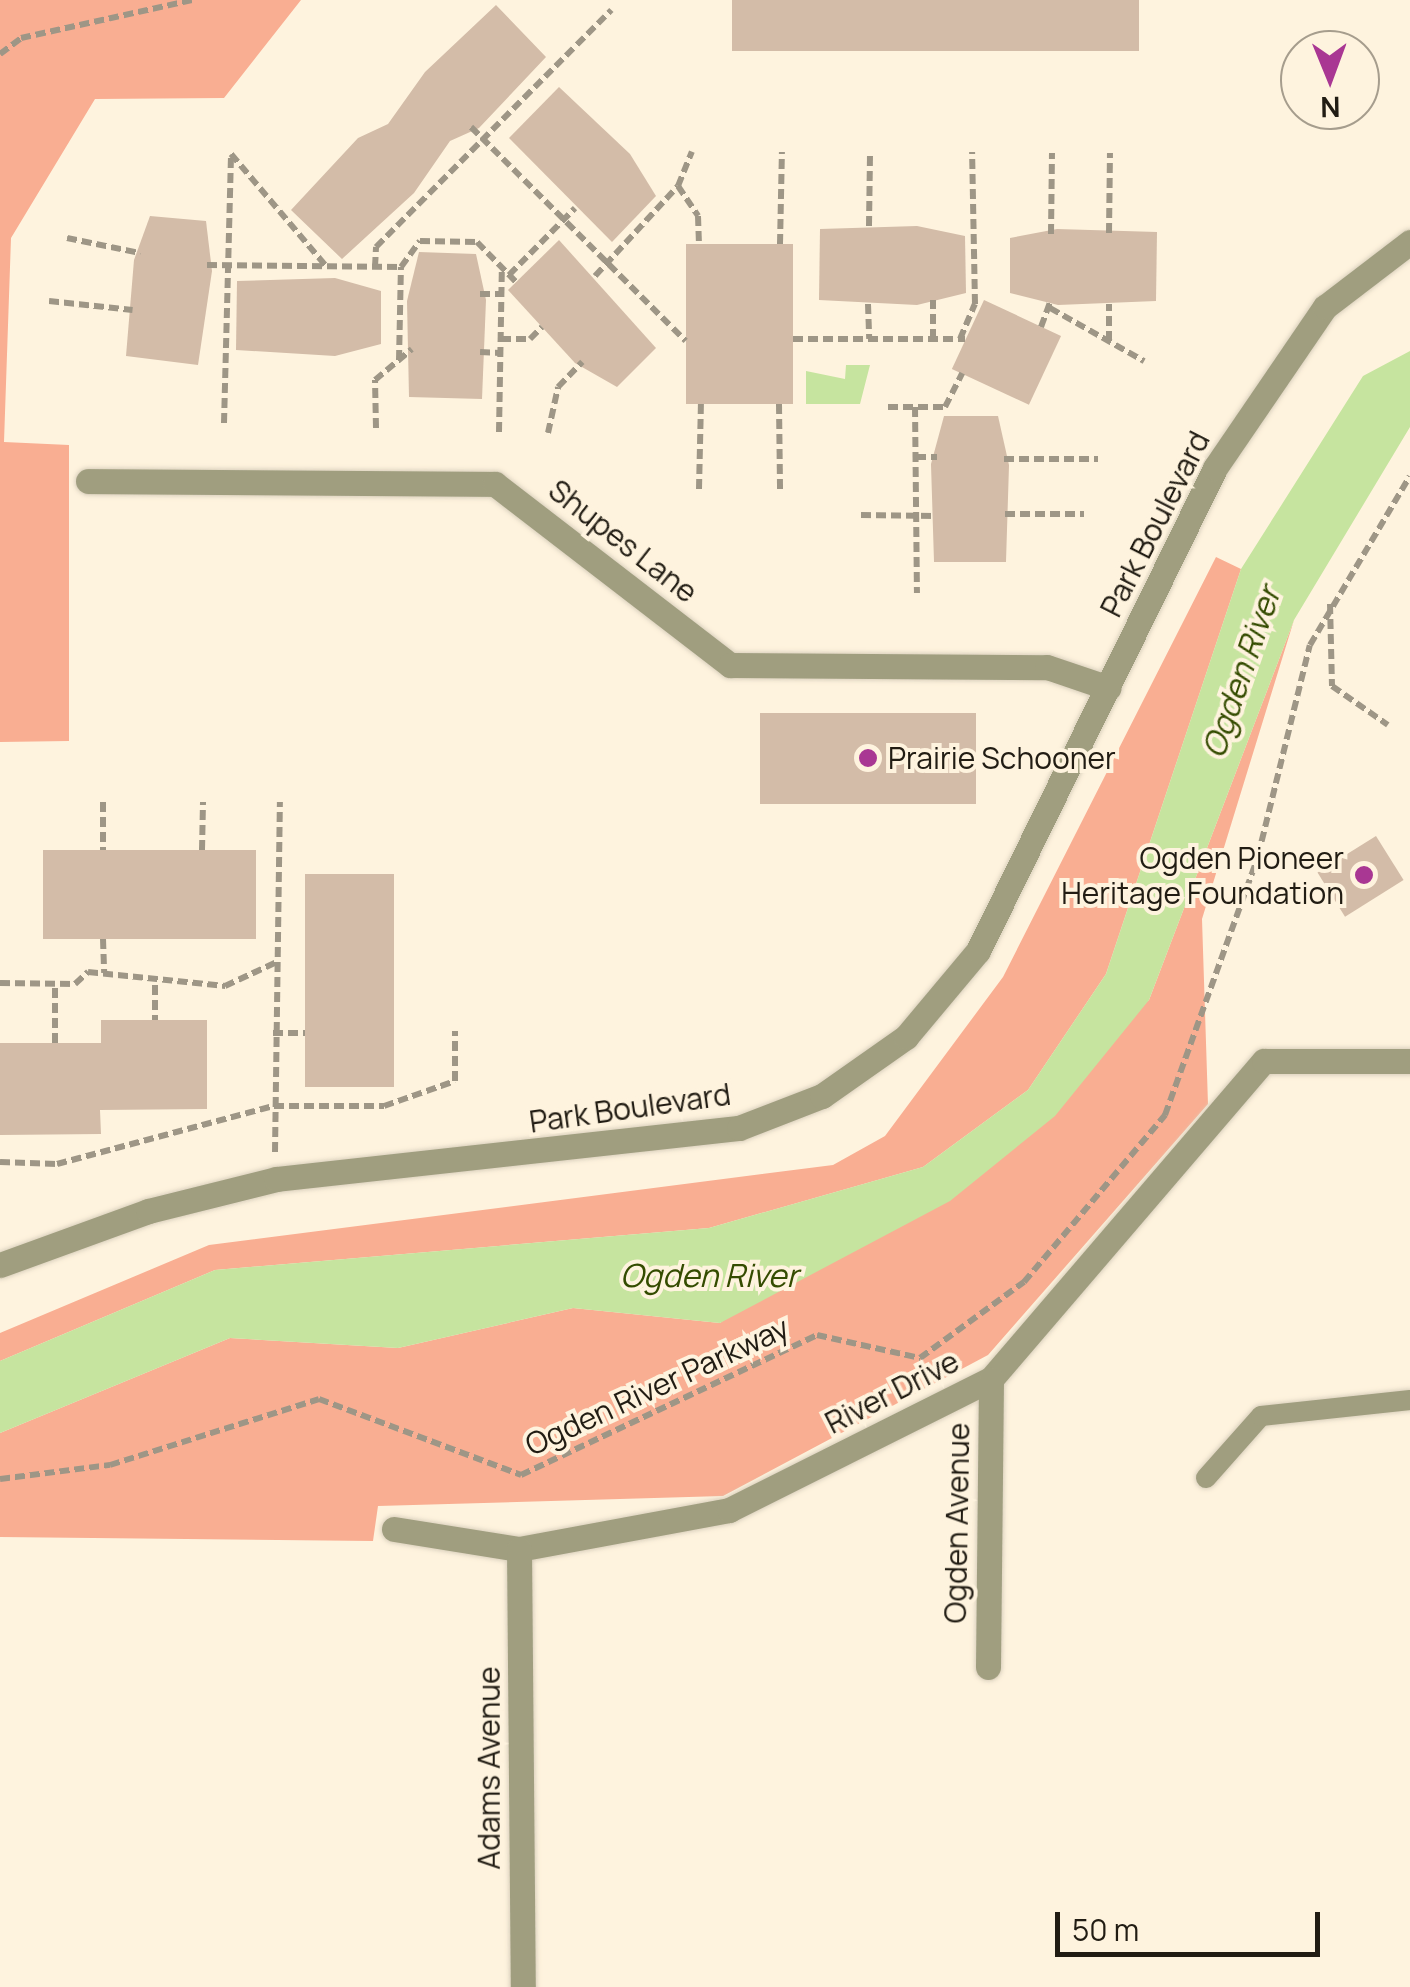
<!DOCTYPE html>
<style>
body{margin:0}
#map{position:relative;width:1410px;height:1987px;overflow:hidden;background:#fef3de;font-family:Manrope,sans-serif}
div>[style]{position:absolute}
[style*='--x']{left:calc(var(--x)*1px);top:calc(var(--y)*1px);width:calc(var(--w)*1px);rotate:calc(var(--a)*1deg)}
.forest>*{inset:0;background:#f9ae92}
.water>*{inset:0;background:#c6e49f}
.building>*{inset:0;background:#d3bca8;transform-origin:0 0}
.path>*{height:6px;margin-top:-3px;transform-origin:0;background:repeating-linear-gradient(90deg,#9e9686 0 10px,transparent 0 15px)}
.roads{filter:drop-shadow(0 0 2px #dbd1be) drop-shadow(0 0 2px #dbd1be)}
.service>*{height:20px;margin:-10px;padding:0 10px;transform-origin:10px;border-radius:10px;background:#a09e7f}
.minor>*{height:25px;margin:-12.5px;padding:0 12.5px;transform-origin:12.5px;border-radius:12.5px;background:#a09e7f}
.tertiary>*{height:25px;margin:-12.5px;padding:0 12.5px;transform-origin:12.5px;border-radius:12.5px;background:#a09e7f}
.dots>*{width:28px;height:28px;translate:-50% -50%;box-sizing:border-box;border:5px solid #fef3de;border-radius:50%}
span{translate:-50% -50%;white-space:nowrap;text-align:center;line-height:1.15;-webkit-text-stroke:8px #fef3de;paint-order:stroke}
.street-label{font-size:30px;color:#211c13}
.poi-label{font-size:30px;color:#211c13}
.left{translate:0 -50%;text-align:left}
.right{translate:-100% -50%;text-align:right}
.water-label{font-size:32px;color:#344c00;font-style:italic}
.north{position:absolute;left:1280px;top:30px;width:100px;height:100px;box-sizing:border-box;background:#fef3de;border:2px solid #a69d8d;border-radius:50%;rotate:179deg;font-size:28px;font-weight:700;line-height:40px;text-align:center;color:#211c13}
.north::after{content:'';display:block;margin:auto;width:35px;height:45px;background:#a93793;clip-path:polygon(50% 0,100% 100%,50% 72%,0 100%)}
.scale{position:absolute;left:1055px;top:1912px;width:265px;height:45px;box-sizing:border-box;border:5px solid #211c13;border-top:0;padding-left:12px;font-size:30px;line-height:35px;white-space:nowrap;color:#211c13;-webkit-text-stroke:8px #fef3de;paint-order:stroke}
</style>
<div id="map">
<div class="forest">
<i style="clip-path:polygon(0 0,301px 0,224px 98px,95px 99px,11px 238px,4px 442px,69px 445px,69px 741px,0 742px)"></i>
<i style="clip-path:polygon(1216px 557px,1241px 569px,1106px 974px,1028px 1090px,923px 1167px,709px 1228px,215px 1270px,0 1361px,0 1333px,209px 1245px,833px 1165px,885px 1136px,1003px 977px)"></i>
<i style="clip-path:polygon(1294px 620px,1202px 919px,1208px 1104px,988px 1355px,723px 1496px,378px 1506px,373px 1541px,0 1537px,0 1433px,230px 1338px,398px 1348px,573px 1308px,720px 1323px,1149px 1000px)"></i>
</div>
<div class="water">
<i style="clip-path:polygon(1410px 351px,1410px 427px,1294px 620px,1149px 1000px,1055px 1116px,950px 1201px,720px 1323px,573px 1308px,398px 1348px,230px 1338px,0 1433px,0 1361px,215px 1270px,709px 1228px,923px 1167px,1028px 1090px,1106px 974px,1241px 569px,1363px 376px)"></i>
<i style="clip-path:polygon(846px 365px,870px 365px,860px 404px,806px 404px,806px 371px,845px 379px)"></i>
</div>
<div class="building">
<i style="left:732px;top:0;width:407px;height:51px"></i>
<i style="clip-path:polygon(496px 5px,546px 57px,479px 128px,450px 141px,414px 193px,342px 259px,291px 210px,358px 138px,388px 124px,425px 72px)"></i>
<i style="clip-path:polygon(559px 87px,630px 154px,656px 196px,612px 242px,509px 138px)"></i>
<i style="clip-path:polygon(150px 216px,206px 221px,212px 271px,198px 365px,126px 356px,134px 260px)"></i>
<i style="clip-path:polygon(917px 226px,965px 236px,966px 293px,917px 305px,819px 300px,820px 229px)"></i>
<i style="clip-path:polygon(1057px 229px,1157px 232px,1156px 301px,1058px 305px,1010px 293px,1010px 238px)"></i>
<i style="clip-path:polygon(559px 240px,656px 348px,617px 387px,575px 363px,508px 290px)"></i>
<i style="left:686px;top:244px;width:107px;height:160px"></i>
<i style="clip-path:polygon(419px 252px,476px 254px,486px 300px,482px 399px,409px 397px,407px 301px)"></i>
<i style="clip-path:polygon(335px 278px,381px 291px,381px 344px,335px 356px,236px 350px,237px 281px)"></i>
<i style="left:984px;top:300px;width:85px;height:76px;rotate:25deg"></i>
<i style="clip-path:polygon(944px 416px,998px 416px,1009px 465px,1006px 562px,934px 562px,931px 464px)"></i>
<i style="left:760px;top:713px;width:216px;height:91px"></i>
<i style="left:1376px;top:836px;width:52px;height:69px;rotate:58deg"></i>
<i style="left:43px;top:850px;width:213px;height:89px"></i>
<i style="left:305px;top:874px;width:89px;height:213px"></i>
<i style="clip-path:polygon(101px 1020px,207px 1020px,207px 1109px,100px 1110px,101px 1134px,0 1135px,0 1043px,101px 1043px)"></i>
</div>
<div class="path">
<i style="--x:0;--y:54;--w:26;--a:-37"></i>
<i style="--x:21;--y:38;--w:175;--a:-12.5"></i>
<i style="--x:471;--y:127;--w:303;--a:44.9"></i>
<i style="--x:678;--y:186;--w:36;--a:56"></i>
<i style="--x:698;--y:216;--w:28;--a:88"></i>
<i style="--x:869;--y:226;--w:73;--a:-89.2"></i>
<i style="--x:1109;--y:233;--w:80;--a:-89.3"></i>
<i style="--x:1051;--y:234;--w:81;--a:-89.3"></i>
<i style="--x:67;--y:238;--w:75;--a:11.6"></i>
<i style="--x:780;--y:244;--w:92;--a:-88.8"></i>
<i style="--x:207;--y:265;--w:194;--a:0.6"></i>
<i style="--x:375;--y:267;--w:20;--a:-87"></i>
<i style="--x:376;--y:247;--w:334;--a:-45.2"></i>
<i style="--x:509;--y:275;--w:94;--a:-45.4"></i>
<i style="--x:595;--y:276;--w:122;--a:-47.3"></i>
<i style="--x:678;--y:186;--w:37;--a:-68"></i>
<i style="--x:480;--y:294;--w:22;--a:0"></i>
<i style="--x:49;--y:301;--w:84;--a:6.1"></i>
<i style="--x:868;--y:304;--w:35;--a:88"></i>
<i style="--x:1050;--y:308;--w:108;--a:29.4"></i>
<i style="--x:1041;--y:327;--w:29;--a:-70"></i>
<i style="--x:501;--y:339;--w:29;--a:0"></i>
<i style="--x:530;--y:339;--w:17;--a:-45"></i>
<i style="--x:793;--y:339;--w:172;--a:0"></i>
<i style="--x:933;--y:339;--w:39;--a:-90"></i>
<i style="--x:960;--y:339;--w:38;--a:-67"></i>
<i style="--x:975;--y:304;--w:152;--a:-91.1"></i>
<i style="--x:1109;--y:341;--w:37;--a:-90"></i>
<i style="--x:480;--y:352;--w:20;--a:3"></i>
<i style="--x:399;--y:360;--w:93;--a:-88.8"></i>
<i style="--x:401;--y:267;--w:32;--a:-54"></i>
<i style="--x:420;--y:241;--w:57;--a:1"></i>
<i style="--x:477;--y:242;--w:56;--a:45.7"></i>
<i style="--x:779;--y:404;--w:85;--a:89.3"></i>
<i style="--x:888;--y:407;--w:57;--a:0"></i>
<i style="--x:945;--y:407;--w:38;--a:-63"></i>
<i style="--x:915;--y:407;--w:186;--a:89.4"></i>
<i style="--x:224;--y:423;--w:269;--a:-88.5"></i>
<i style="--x:231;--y:154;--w:147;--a:49.7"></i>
<i style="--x:376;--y:428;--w:48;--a:-91.2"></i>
<i style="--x:375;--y:380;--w:48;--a:-40"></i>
<i style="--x:499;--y:432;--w:164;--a:-89"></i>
<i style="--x:548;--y:433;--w:47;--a:-77.7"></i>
<i style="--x:558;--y:387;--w:35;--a:-46"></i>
<i style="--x:916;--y:457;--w:21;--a:0"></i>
<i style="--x:1004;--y:459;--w:94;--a:0"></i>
<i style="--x:699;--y:489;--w:85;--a:-88.7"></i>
<i style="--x:1005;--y:514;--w:79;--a:0"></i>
<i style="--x:861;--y:515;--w:74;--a:0.8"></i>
<i style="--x:1330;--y:604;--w:82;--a:88.6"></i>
<i style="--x:1332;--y:686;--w:68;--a:34.9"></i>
<i style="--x:103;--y:802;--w:48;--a:90"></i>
<i style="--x:202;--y:850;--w:48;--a:-88.8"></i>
<i style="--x:103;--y:939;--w:34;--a:88"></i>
<i style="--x:0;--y:983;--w:75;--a:0.8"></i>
<i style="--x:75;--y:984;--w:18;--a:-43"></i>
<i style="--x:88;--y:972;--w:138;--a:5.8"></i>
<i style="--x:225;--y:986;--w:57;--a:-24.8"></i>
<i style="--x:155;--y:985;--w:35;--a:90"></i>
<i style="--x:273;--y:1033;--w:32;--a:0"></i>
<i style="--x:55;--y:1043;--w:60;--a:-90"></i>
<i style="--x:275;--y:1152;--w:350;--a:-89.2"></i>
<i style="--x:0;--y:1162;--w:57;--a:2"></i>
<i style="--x:57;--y:1164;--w:225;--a:-15"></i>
<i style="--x:274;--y:1106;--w:110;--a:0"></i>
<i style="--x:384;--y:1106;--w:75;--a:-19.4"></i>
<i style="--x:455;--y:1081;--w:50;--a:-90"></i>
<i style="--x:0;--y:1479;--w:111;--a:-7.3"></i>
<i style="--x:110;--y:1465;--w:219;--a:-17.5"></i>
<i style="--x:319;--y:1399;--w:216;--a:20.6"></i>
<i style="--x:521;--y:1475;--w:327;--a:-25.3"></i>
<i style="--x:817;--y:1335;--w:106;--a:12.6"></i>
<i style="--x:920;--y:1358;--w:129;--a:-36.2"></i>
<i style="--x:1024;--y:1282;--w:219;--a:-49.8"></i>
<i style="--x:1165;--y:1115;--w:275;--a:-70.2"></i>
<i style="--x:1258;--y:856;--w:217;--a:-76.2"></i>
<i style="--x:1310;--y:645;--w:196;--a:-59.4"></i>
</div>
<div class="roads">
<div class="service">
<i style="--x:1206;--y:1478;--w:83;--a:-48.4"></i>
<i style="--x:1261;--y:1416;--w:150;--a:-6.1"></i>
</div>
<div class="minor">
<i style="--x:88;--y:481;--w:407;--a:0.4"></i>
<i style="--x:495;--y:484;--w:297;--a:37.6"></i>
<i style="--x:730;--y:665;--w:317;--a:0.4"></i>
<i style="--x:1047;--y:667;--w:65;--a:18.7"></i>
<i style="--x:394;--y:1529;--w:127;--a:9.1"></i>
<i style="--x:519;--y:1549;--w:214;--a:-10.5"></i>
<i style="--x:729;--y:1510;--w:293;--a:-26.6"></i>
<i style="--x:991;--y:1379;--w:419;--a:-49.4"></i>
<i style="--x:1264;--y:1061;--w:146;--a:0"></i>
<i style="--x:519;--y:1549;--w:438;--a:89.5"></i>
<i style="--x:988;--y:1667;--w:288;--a:-89.4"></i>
</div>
<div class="tertiary">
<i style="--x:0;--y:1265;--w:158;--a:-20"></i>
<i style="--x:148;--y:1211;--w:132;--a:-14"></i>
<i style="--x:276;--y:1179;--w:466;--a:-6.3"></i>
<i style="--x:739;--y:1128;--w:89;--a:-21.1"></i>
<i style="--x:822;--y:1096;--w:103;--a:-35.1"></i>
<i style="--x:906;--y:1037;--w:112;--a:-50.1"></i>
<i style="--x:978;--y:951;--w:538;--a:-63.86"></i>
<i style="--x:1215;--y:468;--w:195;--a:-55.7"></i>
<i style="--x:1325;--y:307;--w:107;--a:-37.4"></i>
</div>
</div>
<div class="dots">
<i style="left:868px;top:758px;background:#a93793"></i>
<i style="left:1364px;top:875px;background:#a93793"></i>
</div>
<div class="street-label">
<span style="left:1155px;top:524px;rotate:-63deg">Park Boulevard</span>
<span style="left:623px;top:541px;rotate:38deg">Shupes Lane</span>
<span style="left:630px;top:1108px;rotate:-8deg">Park Boulevard</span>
<span style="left:657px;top:1386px;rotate:-25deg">Ogden River Parkway</span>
<span style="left:892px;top:1392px;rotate:-27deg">River Drive</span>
<span style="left:957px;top:1523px;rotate:-89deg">Ogden Avenue</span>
<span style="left:489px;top:1768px;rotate:-90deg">Adams Avenue</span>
</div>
<div class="poi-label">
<span class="left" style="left:888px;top:758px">Prairie Schooner</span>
<span class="right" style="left:1344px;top:875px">Ogden Pioneer<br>Heritage Foundation</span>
</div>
<div class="water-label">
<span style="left:1241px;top:672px;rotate:-71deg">Ogden River</span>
<span style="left:709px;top:1275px">Ogden River</span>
</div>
<div class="north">N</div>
<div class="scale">50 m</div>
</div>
